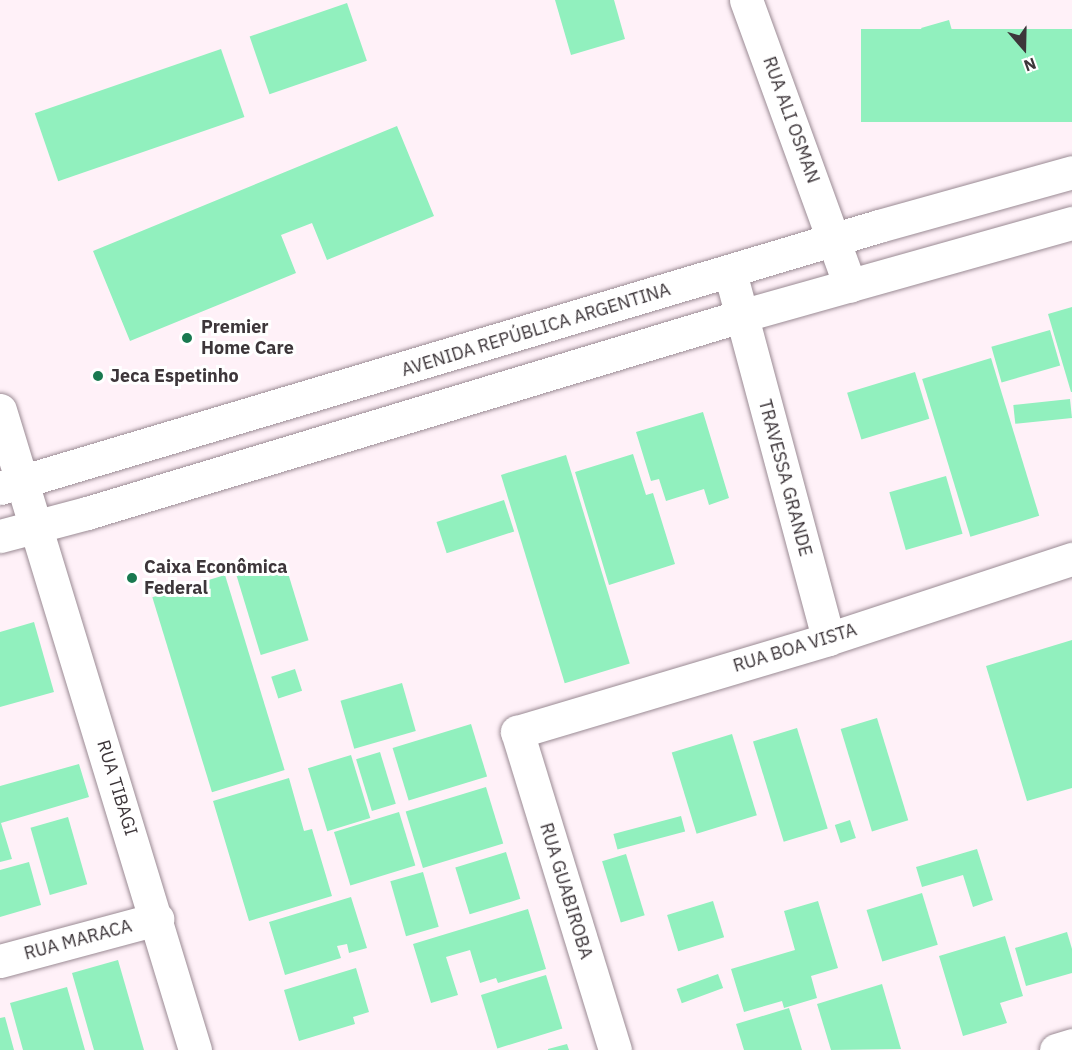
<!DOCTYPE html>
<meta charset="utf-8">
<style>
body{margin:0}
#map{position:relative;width:1072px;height:1050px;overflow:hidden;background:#fff1f8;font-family:"IBM Plex Sans",sans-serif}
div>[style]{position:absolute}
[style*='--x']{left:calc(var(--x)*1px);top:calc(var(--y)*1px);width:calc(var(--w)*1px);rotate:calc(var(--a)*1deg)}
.building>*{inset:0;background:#91f0be;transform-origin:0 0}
.roads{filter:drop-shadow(0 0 2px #9b8b94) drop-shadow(0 0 2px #9b8b94)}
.minor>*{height:33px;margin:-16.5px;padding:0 16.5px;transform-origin:16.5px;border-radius:16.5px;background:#fff}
.major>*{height:33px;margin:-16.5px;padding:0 16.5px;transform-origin:16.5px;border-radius:16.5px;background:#fff}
.dots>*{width:16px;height:16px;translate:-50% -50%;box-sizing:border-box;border:3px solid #fff;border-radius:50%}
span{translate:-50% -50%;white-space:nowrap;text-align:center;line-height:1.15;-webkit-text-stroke:6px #fff;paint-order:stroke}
.street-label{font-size:18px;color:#3d363a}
.poi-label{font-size:18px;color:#3d363a;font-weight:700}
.left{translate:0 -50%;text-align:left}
.north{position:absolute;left:994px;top:18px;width:60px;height:60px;-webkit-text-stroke:4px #fff;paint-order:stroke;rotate:160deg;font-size:16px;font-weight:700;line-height:24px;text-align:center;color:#3d363a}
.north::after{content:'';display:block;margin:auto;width:21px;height:27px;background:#3d363a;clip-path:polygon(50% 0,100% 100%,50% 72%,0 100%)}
</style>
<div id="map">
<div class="building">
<i style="clip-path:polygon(555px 0,614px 0,625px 39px,571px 55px)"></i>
<i style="left:347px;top:3px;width:61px;height:103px;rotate:71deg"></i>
<i style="left:949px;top:20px;width:35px;height:29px;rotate:74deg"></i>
<i style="left:1072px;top:29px;width:93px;height:211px;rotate:90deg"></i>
<i style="left:221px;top:49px;width:72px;height:197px;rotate:71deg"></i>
<i style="clip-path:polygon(397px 126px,434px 216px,327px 260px,312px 223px,281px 235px,296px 273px,130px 341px,93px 251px)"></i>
<i style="clip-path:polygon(1072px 307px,1072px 392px,1071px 392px,1048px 314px)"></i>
<i style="left:1050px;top:330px;width:37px;height:61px;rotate:74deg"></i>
<i style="left:991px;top:358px;width:165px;height:72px;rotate:73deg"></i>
<i style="left:915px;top:372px;width:49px;height:71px;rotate:73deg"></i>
<i style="left:1070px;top:399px;width:19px;height:57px;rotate:84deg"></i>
<i style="clip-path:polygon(703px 412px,729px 498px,709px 505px,704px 489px,666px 501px,659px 479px,651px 481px,636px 432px)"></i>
<i style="clip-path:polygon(633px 454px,646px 495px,653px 493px,675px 564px,609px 585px,575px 472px)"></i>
<i style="left:566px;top:455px;width:218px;height:68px;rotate:73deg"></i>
<i style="left:946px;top:476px;width:60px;height:59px;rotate:74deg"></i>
<i style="left:504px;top:500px;width:33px;height:71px;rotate:72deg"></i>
<i style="left:284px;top:560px;width:84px;height:50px;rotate:73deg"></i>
<i style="left:225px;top:575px;width:204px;height:76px;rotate:73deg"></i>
<i style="clip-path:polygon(34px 622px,54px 692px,0 707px,0 632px)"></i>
<i style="clip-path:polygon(1072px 640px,1072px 788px,1027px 801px,986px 666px)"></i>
<i style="left:295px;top:669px;width:23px;height:25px;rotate:72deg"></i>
<i style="left:402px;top:683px;width:50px;height:64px;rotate:74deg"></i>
<i style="left:877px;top:718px;width:107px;height:38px;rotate:73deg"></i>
<i style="left:471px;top:724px;width:55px;height:82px;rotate:73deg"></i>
<i style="left:797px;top:728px;width:105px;height:46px;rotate:73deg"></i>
<i style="left:732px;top:734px;width:85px;height:63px;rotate:73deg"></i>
<i style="left:380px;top:752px;width:54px;height:25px;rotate:73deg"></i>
<i style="left:351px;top:755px;width:66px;height:45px;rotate:73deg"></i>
<i style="clip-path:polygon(79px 764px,89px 797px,1px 823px,12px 859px,0 862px,0 786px)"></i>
<i style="clip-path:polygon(289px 778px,304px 831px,312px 829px,332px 896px,249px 921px,213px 801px)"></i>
<i style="left:486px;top:787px;width:59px;height:84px;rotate:73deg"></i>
<i style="left:399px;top:812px;width:56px;height:68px;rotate:73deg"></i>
<i style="left:681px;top:816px;width:16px;height:70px;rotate:75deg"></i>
<i style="left:68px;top:817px;width:70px;height:39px;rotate:74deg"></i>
<i style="left:850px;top:820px;width:19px;height:16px;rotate:72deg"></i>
<i style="clip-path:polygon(977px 849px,993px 900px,973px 907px,963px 875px,922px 887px,916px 867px)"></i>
<i style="left:506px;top:852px;width:49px;height:53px;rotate:73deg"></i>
<i style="left:626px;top:854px;width:64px;height:25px;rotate:73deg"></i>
<i style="clip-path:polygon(29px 862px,41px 905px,0 917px,0 870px)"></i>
<i style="left:423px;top:872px;width:57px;height:34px;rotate:74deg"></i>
<i style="left:922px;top:893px;width:54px;height:58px;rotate:73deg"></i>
<i style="clip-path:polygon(351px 897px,367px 948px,349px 953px,347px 944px,337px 946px,341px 958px,285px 975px,269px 922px)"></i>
<i style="left:713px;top:901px;width:38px;height:48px;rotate:73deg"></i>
<i style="clip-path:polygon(818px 901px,838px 968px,811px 976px,817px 998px,784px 1008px,782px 1001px,744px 1012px,731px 969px,795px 950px,784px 911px)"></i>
<i style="clip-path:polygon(528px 909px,546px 969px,498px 983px,496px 978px,480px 983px,470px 950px,446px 957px,458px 995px,431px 1003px,413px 944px)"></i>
<i style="clip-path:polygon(1067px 932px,1072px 949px,1072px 973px,1026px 986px,1015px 948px)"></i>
<i style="clip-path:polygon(1005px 936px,1023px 996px,1000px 1003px,1007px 1023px,963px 1036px,939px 956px)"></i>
<i style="clip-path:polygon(118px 960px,144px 1050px,94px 1050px,72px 973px)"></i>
<i style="clip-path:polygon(356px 968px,369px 1012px,353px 1017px,355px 1024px,299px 1041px,284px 990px)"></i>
<i style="left:718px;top:974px;width:15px;height:44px;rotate:70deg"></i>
<i style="left:546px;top:975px;width:56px;height:68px;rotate:73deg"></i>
<i style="clip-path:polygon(882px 984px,901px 1049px,831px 1050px,817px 1004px)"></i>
<i style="clip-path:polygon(67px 987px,85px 1050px,23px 1050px,10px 1003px)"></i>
<i style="clip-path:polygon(789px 1008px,802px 1050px,744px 1050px,736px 1024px)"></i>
<i style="clip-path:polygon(5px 1017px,14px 1050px,0 1050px,0 1018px)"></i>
<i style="clip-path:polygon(567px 1044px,569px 1050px,548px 1050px,548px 1049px)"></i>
</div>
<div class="roads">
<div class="minor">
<i style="--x:746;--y:0;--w:304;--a:70"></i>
<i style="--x:730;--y:272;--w:380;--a:75"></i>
<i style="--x:0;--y:410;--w:669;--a:73.05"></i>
<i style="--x:0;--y:961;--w:163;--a:-15"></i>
<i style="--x:615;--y:1050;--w:333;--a:-107.1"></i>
<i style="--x:517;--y:732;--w:325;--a:-16.6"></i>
<i style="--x:828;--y:639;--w:257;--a:-18.2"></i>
<i style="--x:1056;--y:1050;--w:17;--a:-17"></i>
</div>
<div class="major">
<i style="--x:0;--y:488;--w:917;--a:-16.6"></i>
<i style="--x:879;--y:226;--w:200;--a:-15.6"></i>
<i style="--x:0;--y:536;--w:90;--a:-14.8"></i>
<i style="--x:87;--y:513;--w:683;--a:-16.76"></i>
<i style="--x:741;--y:316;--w:344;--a:-15.7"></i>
</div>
</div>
<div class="dots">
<i style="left:187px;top:338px;background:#197950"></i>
<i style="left:98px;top:376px;background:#197950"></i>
<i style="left:132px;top:578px;background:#197950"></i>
</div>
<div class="street-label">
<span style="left:791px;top:120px;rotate:70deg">RUA ALI OSMAN</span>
<span style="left:536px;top:330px;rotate:-17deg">AVENIDA REPÚBLICA ARGENTINA</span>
<span style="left:785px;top:478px;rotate:75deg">TRAVESSA GRANDE</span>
<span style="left:795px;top:648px;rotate:-17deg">RUA BOA VISTA</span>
<span style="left:117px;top:788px;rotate:73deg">RUA TIBAGI</span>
<span style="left:566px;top:891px;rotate:73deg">RUA GUABIROBA</span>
<span style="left:78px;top:940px;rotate:-15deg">RUA MARACA</span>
</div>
<div class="poi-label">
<span class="left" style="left:201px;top:338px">Premier<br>Home Care</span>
<span class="left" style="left:110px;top:376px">Jeca Espetinho</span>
<span class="left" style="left:144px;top:578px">Caixa Econômica<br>Federal</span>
</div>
<div class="north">N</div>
</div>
